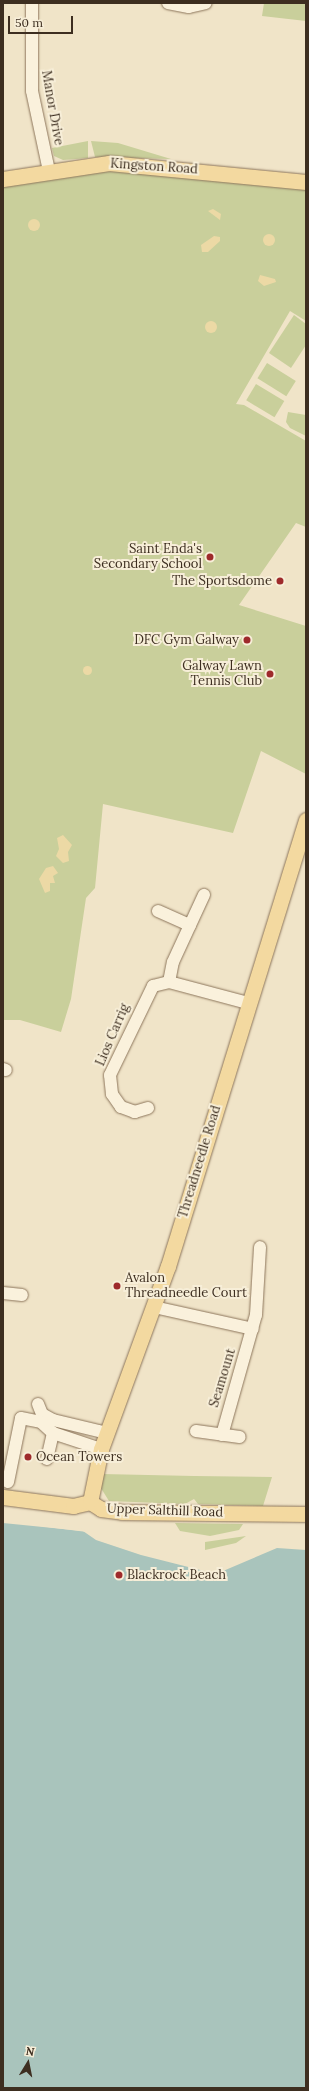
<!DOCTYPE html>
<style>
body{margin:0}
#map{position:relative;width:309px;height:2091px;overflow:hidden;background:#f0e4c8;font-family:Lora,serif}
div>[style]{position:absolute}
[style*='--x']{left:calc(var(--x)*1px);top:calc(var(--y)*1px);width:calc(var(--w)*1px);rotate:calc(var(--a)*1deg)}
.green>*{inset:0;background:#c9cf9b;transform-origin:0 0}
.sand>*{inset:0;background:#ecd9a5}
.round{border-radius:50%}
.water>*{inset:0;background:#a9c4bc}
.pier>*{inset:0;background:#f0e4c8}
.roads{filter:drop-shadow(0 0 1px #8d765c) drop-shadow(0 0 1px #8d765c)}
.minor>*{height:12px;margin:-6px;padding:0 6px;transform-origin:6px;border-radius:6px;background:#faf1dc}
.major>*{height:15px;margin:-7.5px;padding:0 7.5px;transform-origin:7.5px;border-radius:7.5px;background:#f3d9a0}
.dots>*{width:11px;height:11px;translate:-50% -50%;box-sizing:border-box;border:2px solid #f7eed8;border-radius:50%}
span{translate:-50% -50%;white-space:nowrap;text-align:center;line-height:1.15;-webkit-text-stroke:4px #f7eed8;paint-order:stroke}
.street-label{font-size:13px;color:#3d2e20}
.poi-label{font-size:13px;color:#3d2e20}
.right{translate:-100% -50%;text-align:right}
.left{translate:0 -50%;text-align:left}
.frame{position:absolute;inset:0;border:4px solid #3d2e20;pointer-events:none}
.north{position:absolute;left:8px;top:2043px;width:40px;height:40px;-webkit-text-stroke:3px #f7eed8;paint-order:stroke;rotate:10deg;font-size:11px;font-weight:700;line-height:16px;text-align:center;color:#3d2e20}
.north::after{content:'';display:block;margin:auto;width:14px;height:18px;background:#3d2e20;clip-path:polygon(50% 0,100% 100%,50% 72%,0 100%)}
.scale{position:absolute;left:8px;top:16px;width:65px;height:18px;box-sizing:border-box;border:2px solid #3d2e20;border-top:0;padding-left:5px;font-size:12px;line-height:14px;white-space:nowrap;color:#3d2e20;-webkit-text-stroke:3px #f7eed8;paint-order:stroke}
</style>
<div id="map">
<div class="green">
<i style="clip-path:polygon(264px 3px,306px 3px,306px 21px,262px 16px)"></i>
<i style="clip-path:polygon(88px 141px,88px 158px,63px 160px,54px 156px,52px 148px)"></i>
<i style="clip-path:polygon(91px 141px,118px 143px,171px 159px,95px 157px)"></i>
<i style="clip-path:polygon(112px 169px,306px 187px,306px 321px,290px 311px,236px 404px,244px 405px,306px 441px,306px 527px,296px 523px,239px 605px,306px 626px,306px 774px,261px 751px,233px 833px,103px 804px,95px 888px,86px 898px,71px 999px,61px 1032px,20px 1020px,3px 1020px,3px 186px)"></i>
<i style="clip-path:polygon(294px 315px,306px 324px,306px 345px,291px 368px,269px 353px)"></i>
<i style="left:267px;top:363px;width:34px;height:18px;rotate:32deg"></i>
<i style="left:256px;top:384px;width:33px;height:19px;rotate:31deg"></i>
<i style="clip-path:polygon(288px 412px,306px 415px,306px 436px,290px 428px,286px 422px)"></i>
<i style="clip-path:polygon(102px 1474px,194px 1476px,272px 1477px,263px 1506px,198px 1504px,194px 1499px,185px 1504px,109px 1501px,99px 1485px)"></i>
<i style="clip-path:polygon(175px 1523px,243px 1524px,239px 1530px,210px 1536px,180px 1531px)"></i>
<i style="clip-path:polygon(246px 1536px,236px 1543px,205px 1550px,205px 1542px)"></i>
</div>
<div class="sand">
<i style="clip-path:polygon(213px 209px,221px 214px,220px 220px,208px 211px)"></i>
<i class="round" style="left:28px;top:219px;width:12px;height:12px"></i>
<i class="round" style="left:263px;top:234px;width:12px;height:12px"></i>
<i style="clip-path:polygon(214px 236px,220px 237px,220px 241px,208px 252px,202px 252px,201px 245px)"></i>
<i style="clip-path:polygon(260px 275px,275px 279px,276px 282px,264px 286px,258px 281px)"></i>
<i class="round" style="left:205px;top:321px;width:12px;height:12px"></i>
<i class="round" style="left:82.5px;top:665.5px;width:9px;height:9px"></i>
<i style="clip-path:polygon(63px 835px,72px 845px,68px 852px,69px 861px,63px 863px,56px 856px,59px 849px,57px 838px)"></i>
<i style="clip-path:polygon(53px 866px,58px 873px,53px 876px,55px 883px,50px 883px,50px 891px,45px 893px,39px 879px,46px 868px)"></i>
</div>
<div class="water">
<i style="clip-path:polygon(3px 1523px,83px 1531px,96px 1540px,141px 1555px,216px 1574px,277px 1548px,306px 1550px,306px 2088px,3px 2088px)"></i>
</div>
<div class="pier">
<i style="clip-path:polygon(16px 1521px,83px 1529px,87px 1532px,15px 1523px)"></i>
</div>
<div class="roads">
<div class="minor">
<i style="--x:32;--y:3;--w:88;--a:90"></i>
<i style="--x:32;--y:91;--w:82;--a:78"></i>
<i style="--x:168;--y:3;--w:21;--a:11"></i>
<i style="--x:189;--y:7;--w:17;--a:-13"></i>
<i style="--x:158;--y:911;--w:35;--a:24"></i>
<i style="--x:169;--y:982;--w:20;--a:-79"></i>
<i style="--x:173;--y:962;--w:74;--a:-65.2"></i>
<i style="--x:3;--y:1069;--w:3;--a:18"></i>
<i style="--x:148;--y:1108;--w:14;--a:163"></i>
<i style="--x:135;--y:1112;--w:15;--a:-160"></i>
<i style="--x:121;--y:1107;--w:16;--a:-125"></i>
<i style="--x:112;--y:1094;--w:19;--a:-96"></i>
<i style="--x:110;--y:1075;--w:99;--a:-64.2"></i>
<i style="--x:153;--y:986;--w:16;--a:-14"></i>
<i style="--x:169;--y:982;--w:82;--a:14.9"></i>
<i style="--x:3;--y:1293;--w:19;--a:6"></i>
<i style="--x:154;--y:1307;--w:101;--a:12.5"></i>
<i style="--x:38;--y:1404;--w:11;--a:68"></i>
<i style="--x:42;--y:1414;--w:13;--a:29"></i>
<i style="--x:53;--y:1420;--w:56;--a:13.5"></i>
<i style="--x:196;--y:1431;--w:44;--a:7.8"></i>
<i style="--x:222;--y:1435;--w:125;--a:-74.2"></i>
<i style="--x:256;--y:1315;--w:68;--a:-86.6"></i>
<i style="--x:47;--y:1459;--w:27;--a:-77"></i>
<i style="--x:53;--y:1433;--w:51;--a:18.4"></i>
<i style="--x:8;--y:1482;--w:65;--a:-78.5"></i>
<i style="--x:21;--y:1418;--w:20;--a:11"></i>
<i style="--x:41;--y:1422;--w:16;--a:43"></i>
</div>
<div class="major">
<i style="--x:3;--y:179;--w:107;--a:-8.6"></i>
<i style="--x:109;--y:163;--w:198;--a:5.5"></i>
<i style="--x:3;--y:1497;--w:71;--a:7.3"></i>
<i style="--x:73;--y:1506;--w:17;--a:-13"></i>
<i style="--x:90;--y:1502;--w:54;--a:-78.3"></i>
<i style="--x:101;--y:1449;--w:195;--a:-69.9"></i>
<i style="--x:168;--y:1266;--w:467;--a:-72.8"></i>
<i style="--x:90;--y:1502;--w:13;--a:32"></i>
<i style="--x:101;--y:1509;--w:21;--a:8"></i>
<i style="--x:122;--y:1512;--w:184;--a:0.6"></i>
</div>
</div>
<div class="dots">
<i style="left:210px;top:557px;background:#9e2a2b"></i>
<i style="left:280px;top:581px;background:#9e2a2b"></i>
<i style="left:247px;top:640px;background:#9e2a2b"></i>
<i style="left:270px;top:674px;background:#9e2a2b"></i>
<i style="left:117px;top:1286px;background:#9e2a2b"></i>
<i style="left:28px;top:1457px;background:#9e2a2b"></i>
<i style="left:119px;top:1575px;background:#9e2a2b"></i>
</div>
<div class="street-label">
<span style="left:52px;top:108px;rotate:80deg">Manor Drive</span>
<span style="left:154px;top:167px;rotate:4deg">Kingston Road</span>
<span style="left:113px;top:1035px;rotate:-67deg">Lios Carrig</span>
<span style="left:200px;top:1162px;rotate:-73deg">Threadneedle Road</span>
<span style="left:223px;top:1378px;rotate:-73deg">Seamount</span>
<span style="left:165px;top:1511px;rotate:2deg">Upper Salthill Road</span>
</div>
<div class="poi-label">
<span class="right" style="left:202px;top:557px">Saint Enda's<br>Secondary School</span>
<span class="right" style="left:272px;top:581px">The Sportsdome</span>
<span class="right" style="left:239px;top:640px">DFC Gym Galway</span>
<span class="right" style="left:262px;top:674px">Galway Lawn<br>Tennis Club</span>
<span class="left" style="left:125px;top:1286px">Avalon<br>Threadneedle Court</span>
<span class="left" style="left:36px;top:1457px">Ocean Towers</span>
<span class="left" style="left:127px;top:1575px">Blackrock Beach</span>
</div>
<div class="frame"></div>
<div class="north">N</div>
<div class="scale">50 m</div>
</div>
